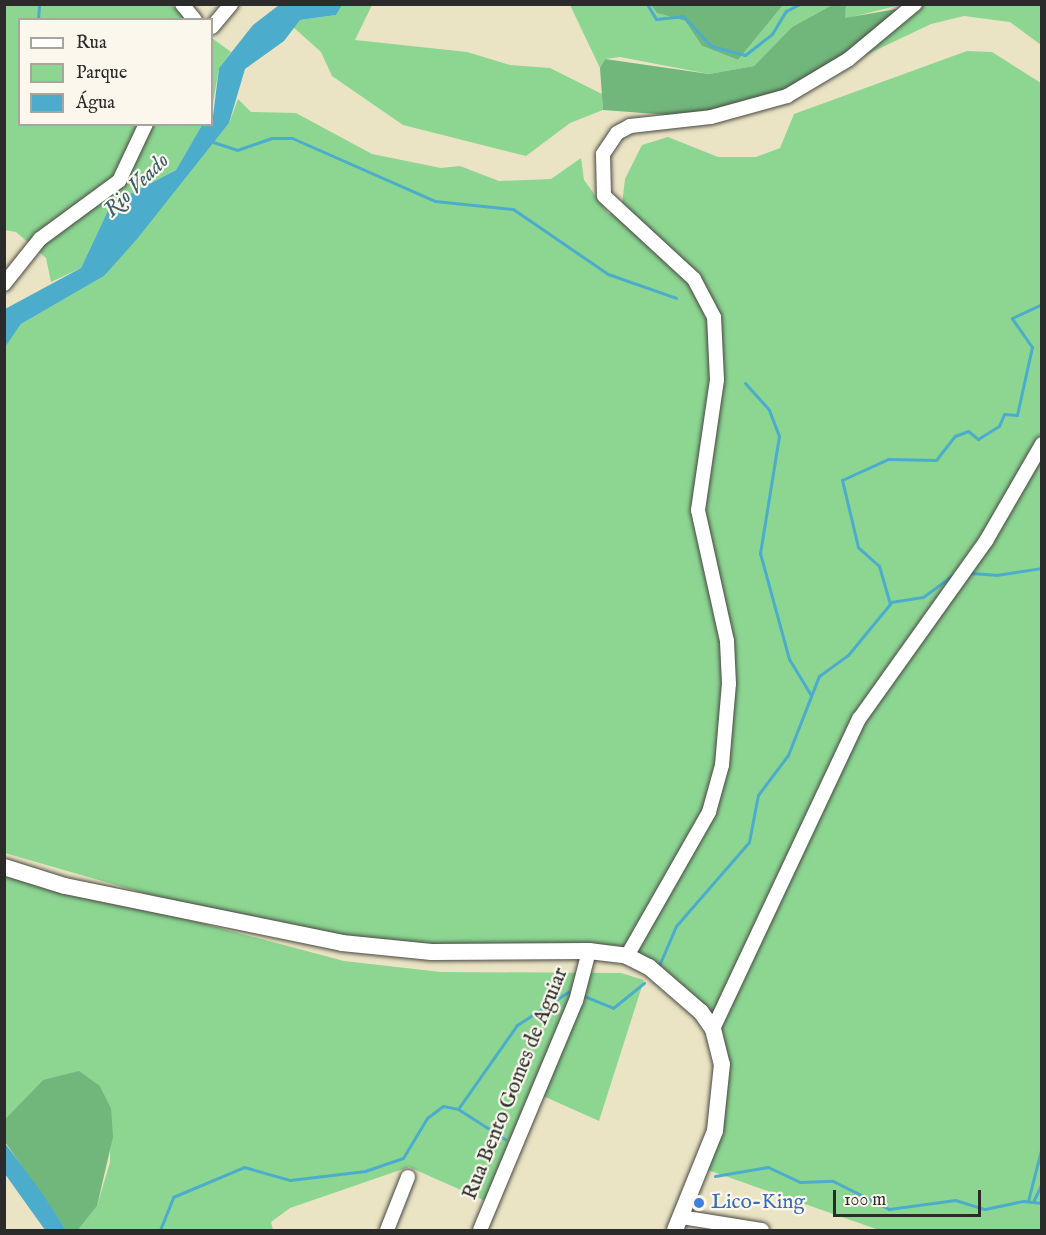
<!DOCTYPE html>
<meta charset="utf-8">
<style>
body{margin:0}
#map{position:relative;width:1046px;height:1235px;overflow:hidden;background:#eae4c4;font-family:"IM FELL English",serif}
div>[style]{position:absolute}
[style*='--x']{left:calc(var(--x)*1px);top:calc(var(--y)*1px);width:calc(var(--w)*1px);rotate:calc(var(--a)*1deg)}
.green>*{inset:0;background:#8cd692}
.forest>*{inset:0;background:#71b77c}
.water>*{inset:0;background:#4caccb}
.stream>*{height:3px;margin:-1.5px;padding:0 1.5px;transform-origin:1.5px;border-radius:1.5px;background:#4caccb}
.roads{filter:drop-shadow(0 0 2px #484742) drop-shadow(0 0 2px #484742)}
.minor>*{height:14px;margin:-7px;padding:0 7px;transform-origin:7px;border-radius:7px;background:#fff}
.major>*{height:16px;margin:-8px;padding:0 8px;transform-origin:8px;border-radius:8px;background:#fff}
.dots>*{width:16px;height:16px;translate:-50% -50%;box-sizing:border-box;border:3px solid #fbf7ec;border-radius:50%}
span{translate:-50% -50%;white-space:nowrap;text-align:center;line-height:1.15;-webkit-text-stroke:4.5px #fbf7ec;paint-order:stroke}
.street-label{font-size:21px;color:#2b2b2b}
.shop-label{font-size:21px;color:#366cbe}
.left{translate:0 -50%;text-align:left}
.water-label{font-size:22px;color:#385f6b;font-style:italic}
.frame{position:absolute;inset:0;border:6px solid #2b2b2b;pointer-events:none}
.legend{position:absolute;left:18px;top:18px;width:195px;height:108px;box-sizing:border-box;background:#fbf7ec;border:2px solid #a8a59f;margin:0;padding:8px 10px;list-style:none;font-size:18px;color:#2b2b2b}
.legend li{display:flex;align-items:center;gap:12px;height:30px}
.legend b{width:30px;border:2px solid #a8a59f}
.scale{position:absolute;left:833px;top:1190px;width:148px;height:27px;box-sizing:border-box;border:3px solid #2b2b2b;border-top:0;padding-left:8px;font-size:18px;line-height:21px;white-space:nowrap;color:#2b2b2b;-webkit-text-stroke:4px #fbf7ec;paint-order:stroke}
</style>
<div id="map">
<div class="green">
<i style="clip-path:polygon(4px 5px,171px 5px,187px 19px,20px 20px,20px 124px,202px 125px,176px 170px,111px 204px,81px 268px,51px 282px,46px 258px,16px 232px,5px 230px)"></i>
<i style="clip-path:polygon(342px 5px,372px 5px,355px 40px,467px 52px,510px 65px,550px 68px,602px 94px,603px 110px,570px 123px,526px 156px,403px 125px,332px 76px,321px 52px,292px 26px,300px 20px,336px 15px)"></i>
<i style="clip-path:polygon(570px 5px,651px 5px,657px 13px,685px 21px,702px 46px,738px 60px,783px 5px,832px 5px,792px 27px,754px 66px,709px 74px,620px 57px,605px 59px,600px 68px)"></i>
<i style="clip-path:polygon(846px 5px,900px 5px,844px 19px)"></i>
<i style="clip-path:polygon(919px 5px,1041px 5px,1041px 45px,1010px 22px,964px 16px,931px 24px,851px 62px)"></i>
<i style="clip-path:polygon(212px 38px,231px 52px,219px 68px,212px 109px)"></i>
<i style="clip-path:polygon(967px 51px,992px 52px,1041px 83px,1041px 1230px,879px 1230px,708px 1170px,723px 1048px,658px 972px,603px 957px,433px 955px,168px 900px,5px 853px,4px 347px,21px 324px,104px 276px,229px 123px,238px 99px,251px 112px,296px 113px,372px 154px,441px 168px,460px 166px,499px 181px,551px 179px,581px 158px,584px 180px,609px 214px,622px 204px,625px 179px,642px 145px,668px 137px,718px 157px,756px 157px,780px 148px,794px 114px)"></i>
<i style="clip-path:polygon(5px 871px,344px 961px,441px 972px,621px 973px,644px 980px,599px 1121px,532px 1091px,488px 1202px,409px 1167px,290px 1208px,271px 1222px,273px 1230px,78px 1230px,97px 1206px,110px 1162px,111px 1108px,100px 1086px,43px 1080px,5px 1119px)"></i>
</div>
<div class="forest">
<i style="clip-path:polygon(651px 5px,783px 5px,738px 60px,702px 46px,685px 21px,657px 13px)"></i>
<i style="clip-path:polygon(832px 5px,846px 5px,845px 18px,919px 5px,851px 62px,732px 112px,683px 116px,603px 110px,600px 68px,605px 59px,709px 74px,754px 66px,792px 27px)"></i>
<i style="clip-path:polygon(79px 1071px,100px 1086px,111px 1108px,113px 1137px,97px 1206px,78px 1230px,66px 1230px,5px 1142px,5px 1119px,43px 1080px)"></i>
</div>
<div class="water">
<i style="clip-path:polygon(279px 5px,342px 5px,336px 15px,300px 20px,284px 41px,245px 69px,229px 123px,137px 239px,104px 276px,21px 324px,5px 347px,5px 309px,81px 268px,111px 204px,176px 170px,202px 125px,212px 124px,219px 68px,253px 25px)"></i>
<i style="clip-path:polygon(4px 1142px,40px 1190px,66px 1230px,45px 1230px,5px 1174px)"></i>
</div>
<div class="stream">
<i style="--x:647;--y:4;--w:17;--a:59"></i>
<i style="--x:656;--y:19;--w:27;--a:-6"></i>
<i style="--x:683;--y:16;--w:41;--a:47"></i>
<i style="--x:711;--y:46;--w:35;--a:15"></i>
<i style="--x:745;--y:55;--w:34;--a:-38"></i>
<i style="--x:772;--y:34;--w:27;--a:-59"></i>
<i style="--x:786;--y:11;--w:16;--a:-27"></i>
<i style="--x:38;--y:20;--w:16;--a:-86"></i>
<i style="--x:213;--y:142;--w:25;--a:18"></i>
<i style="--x:237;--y:150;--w:36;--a:-19"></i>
<i style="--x:271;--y:138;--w:21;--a:0"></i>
<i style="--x:292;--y:138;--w:156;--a:23.8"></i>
<i style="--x:435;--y:201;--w:78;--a:5.9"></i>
<i style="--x:513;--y:209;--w:115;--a:34.4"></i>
<i style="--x:608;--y:274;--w:72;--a:19.4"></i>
<i style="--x:745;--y:383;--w:36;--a:48"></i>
<i style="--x:769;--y:410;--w:28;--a:69"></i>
<i style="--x:779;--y:436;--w:119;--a:99.2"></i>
<i style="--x:760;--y:553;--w:110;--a:74.7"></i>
<i style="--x:789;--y:659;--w:42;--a:58.6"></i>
<i style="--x:970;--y:573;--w:26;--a:4"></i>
<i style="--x:996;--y:575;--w:47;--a:-8.7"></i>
<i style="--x:891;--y:602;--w:32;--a:-9"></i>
<i style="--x:923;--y:597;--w:42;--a:-36.3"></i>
<i style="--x:658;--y:968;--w:46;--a:-66.8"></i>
<i style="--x:676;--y:926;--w:111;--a:-49"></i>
<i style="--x:749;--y:842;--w:48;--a:-79.2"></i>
<i style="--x:758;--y:795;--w:50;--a:-53.1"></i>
<i style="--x:788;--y:755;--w:85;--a:-68.6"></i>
<i style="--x:819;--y:676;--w:36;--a:-36"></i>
<i style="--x:848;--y:655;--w:66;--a:-50.5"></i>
<i style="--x:890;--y:604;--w:40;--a:-106"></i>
<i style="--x:879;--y:566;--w:28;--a:-138"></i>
<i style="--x:858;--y:547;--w:69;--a:-103.4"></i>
<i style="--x:842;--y:480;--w:51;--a:-24.5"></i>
<i style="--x:888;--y:459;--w:48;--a:1.2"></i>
<i style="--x:936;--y:460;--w:31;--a:-52"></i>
<i style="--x:955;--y:436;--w:14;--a:-21"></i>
<i style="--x:968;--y:431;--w:13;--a:39"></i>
<i style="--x:978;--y:439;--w:25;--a:-32"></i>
<i style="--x:999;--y:426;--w:13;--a:-67"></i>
<i style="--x:1004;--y:414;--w:13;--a:4"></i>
<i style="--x:1017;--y:415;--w:70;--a:-77.6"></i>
<i style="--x:1032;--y:347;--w:35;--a:-125"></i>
<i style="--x:1012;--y:318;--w:33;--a:-25"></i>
<i style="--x:584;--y:996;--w:31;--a:22"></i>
<i style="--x:613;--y:1008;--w:40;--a:-39"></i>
<i style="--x:458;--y:1109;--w:103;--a:-54.9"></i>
<i style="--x:517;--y:1025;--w:61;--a:-32.9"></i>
<i style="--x:715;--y:1176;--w:54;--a:-9.6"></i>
<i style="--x:768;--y:1167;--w:35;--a:25"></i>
<i style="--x:800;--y:1182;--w:33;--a:-2"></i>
<i style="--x:833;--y:1181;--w:63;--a:26.6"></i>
<i style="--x:889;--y:1209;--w:67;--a:-7.8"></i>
<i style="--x:955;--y:1200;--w:31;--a:17"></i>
<i style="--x:985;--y:1209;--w:39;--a:-12"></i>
<i style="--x:1023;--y:1201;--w:19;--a:6"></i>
<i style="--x:1028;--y:1201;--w:57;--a:-75.7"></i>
<i style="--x:1033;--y:1202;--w:21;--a:-65"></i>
<i style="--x:160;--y:1230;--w:35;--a:-68"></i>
<i style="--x:173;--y:1197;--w:77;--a:-22.9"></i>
<i style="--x:244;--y:1167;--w:48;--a:15.8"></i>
<i style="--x:290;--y:1180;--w:76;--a:-6.8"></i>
<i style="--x:365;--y:1171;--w:40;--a:-18.9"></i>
<i style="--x:403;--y:1158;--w:47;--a:-59"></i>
<i style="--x:427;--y:1118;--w:20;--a:-37"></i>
<i style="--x:443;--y:1106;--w:15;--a:11"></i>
<i style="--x:458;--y:1109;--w:56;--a:32.6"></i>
</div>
<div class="roads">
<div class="minor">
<i style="--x:182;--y:4;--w:21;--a:51"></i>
<i style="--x:212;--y:27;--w:30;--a:-50"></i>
<i style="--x:4;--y:284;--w:58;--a:-51.3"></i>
<i style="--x:40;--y:239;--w:98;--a:-36.3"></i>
<i style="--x:119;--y:181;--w:63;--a:-64.7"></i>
<i style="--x:627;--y:956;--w:166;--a:-60.3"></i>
<i style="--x:709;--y:812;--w:49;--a:-74.5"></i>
<i style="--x:722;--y:765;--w:81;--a:-85.1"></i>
<i style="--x:729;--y:684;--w:43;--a:-92.7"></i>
<i style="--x:727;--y:641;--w:134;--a:-102.5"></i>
<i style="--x:698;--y:510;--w:131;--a:-81.7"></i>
<i style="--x:717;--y:380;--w:63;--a:-92.7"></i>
<i style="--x:714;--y:317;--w:43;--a:-117.8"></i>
<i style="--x:694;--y:279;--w:122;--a:-137.3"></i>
<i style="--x:604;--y:196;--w:42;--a:-91.4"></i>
<i style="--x:603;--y:154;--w:25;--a:-56"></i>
<i style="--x:617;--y:133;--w:15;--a:-28"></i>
<i style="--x:630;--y:126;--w:81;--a:-6.3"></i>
<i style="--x:711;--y:117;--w:79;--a:-15.4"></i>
<i style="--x:787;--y:96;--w:72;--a:-30.8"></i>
<i style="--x:849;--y:59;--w:86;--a:-39.8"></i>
<i style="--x:713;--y:1029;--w:343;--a:-64.8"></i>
<i style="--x:859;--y:719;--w:219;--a:-54.5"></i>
<i style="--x:986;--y:541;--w:112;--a:-60"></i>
<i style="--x:681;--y:1217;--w:82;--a:9.1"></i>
<i style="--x:387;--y:1230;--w:57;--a:-68.4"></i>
<i style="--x:480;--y:1230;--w:248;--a:-67.3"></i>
<i style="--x:576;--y:1001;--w:52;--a:-75.4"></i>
</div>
<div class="major">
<i style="--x:4;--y:867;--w:64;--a:17.3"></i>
<i style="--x:65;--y:886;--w:283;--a:11.6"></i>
<i style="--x:342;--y:943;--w:90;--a:5.7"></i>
<i style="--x:432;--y:952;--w:157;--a:-0.4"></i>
<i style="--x:589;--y:951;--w:38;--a:7"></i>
<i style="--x:627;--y:956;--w:25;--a:27"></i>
<i style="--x:649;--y:967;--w:69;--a:40.9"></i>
<i style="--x:701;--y:1012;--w:21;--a:55"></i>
<i style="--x:713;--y:1029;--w:36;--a:76"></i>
<i style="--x:722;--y:1064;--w:67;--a:96"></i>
<i style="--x:715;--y:1131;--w:107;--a:112"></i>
</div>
</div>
<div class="dots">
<i style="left:699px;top:1203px;background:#3f7fe0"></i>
</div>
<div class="street-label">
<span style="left:516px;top:1084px;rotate:-68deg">Rua Bento Gomes de Aguiar</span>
</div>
<div class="shop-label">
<span class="left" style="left:711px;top:1203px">Lico-King</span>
</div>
<div class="water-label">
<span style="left:137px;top:186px;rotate:-44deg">Rio Veado</span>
</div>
<div class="frame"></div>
<ul class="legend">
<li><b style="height:8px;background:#fff"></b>Rua</li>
<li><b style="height:16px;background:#8cd692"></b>Parque</li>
<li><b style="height:16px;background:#4caccb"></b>Água</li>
</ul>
<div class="scale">100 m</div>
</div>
